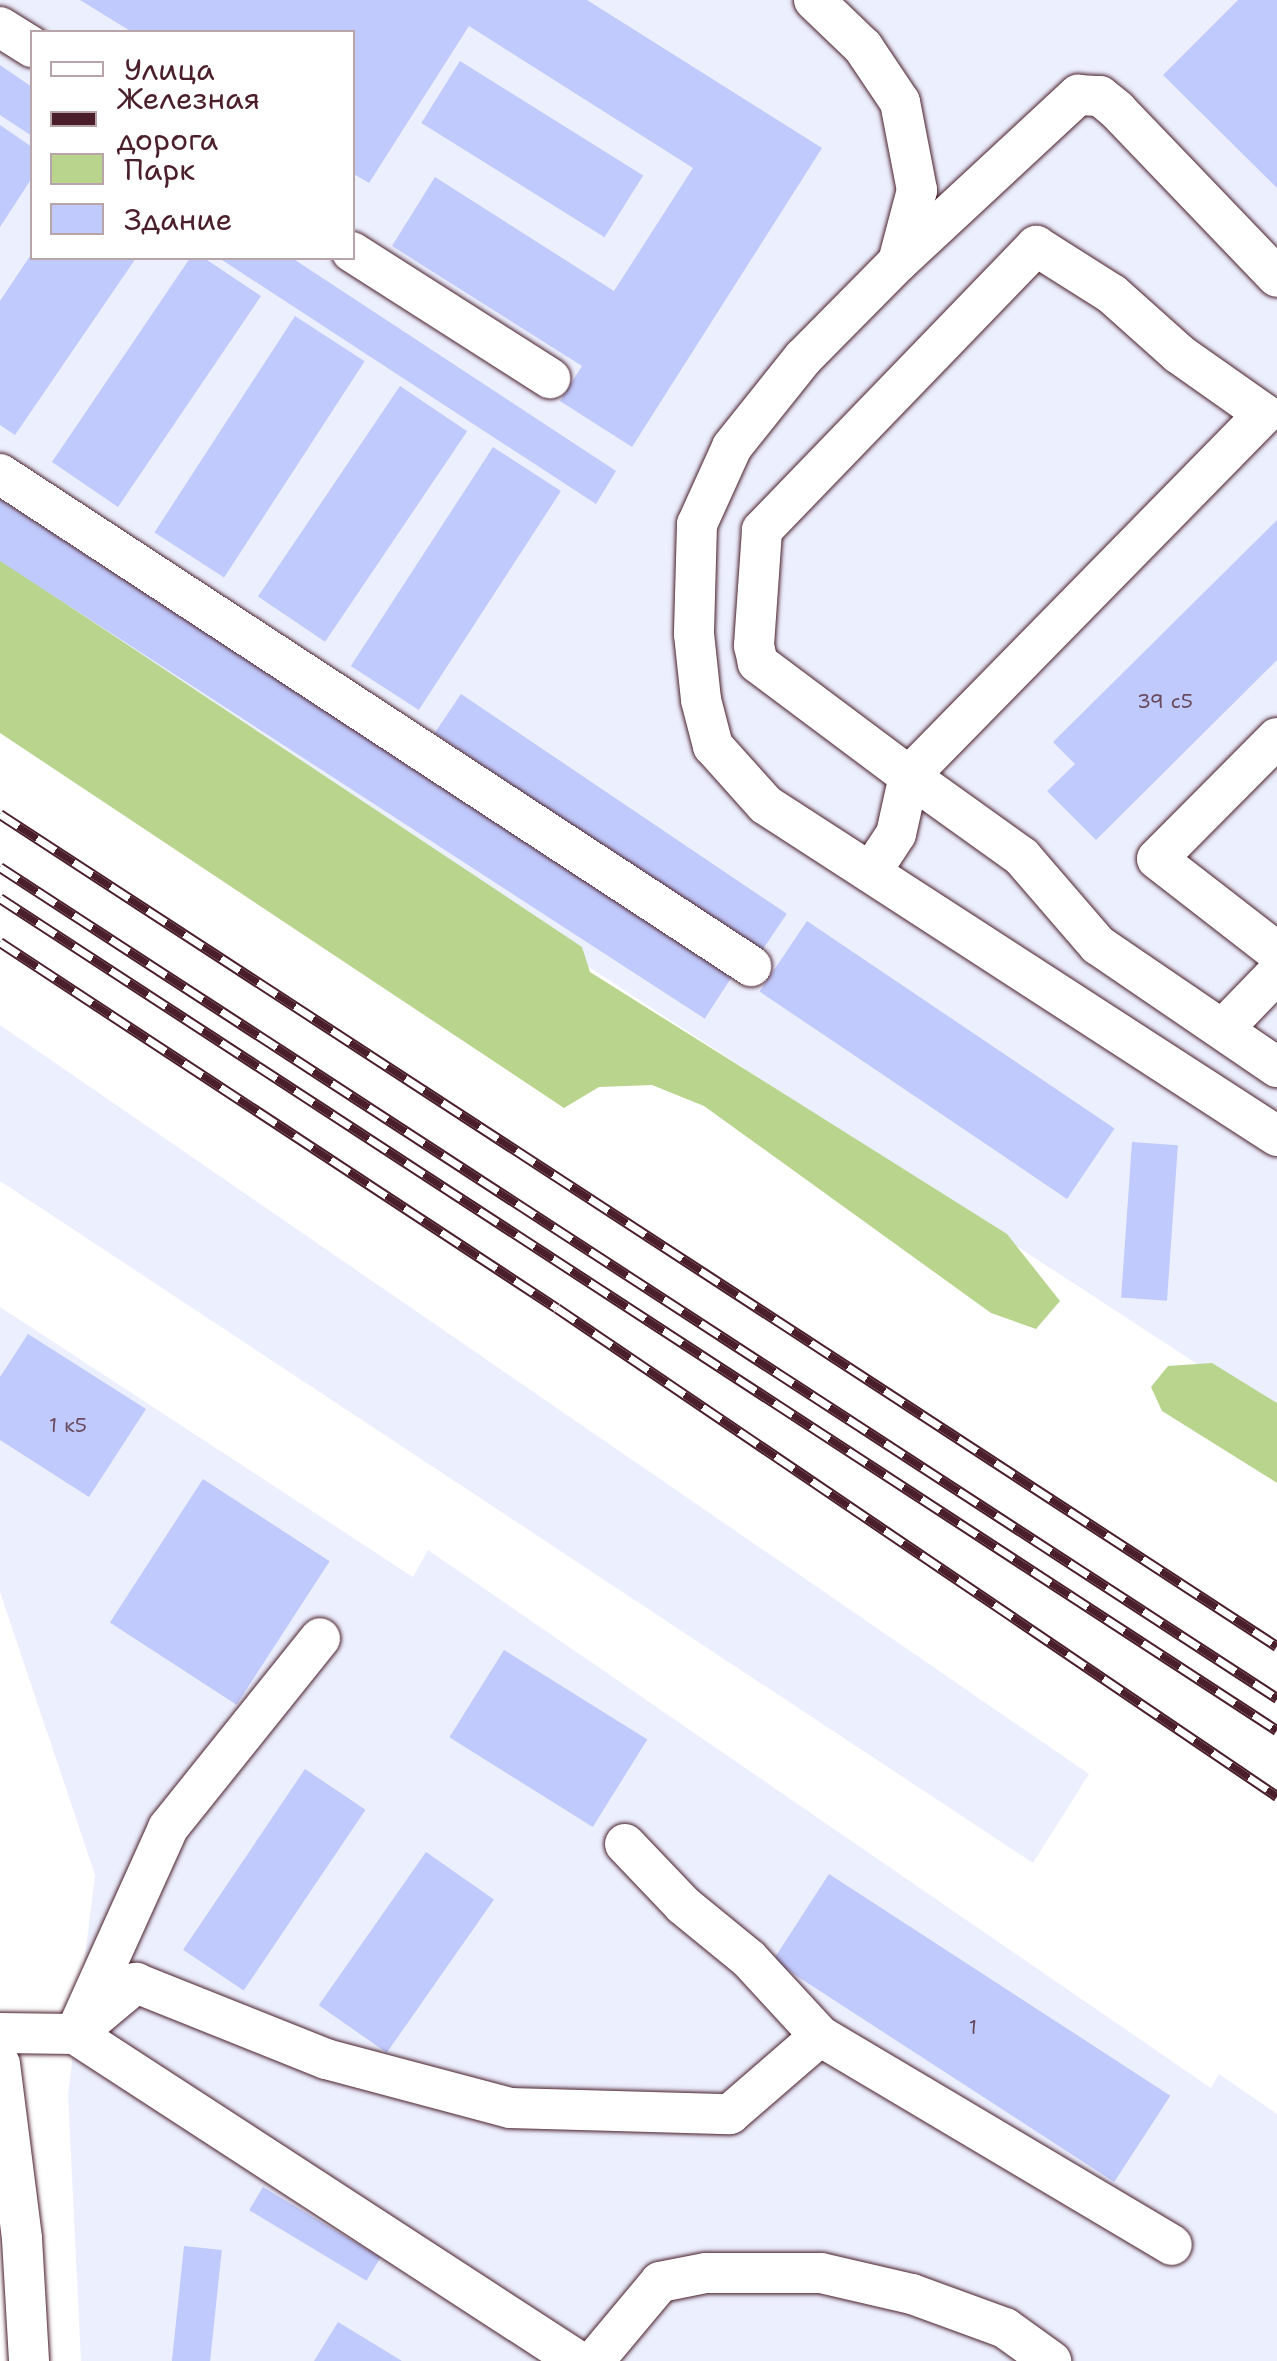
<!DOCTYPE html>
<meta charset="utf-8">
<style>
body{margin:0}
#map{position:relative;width:1277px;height:2361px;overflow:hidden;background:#fff;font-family:"Shantell Sans",sans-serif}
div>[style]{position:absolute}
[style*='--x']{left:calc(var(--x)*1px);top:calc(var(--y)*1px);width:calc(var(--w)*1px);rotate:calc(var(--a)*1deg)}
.built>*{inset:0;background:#eceffe}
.green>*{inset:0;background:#b9d58d}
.building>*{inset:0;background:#c1cafc;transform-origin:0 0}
.roads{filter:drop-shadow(0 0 2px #4a1f2b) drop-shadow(0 0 2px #4a1f2b)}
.minor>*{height:40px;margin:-20px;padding:0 20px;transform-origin:20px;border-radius:20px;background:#fff}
.rail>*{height:11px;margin-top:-5.5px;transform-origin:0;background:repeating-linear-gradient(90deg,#fff 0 22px,#4a1f2b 0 44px);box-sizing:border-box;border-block:2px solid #4a1f2b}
span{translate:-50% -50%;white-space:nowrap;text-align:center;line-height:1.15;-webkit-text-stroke:9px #fff;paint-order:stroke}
.number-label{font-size:20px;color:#684a5f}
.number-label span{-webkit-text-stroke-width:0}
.legend{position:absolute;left:30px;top:30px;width:325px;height:230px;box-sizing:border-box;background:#fff;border:2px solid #b7a5aa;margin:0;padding:12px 18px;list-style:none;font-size:30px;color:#4a1f2b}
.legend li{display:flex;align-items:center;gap:20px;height:50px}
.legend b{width:50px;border:2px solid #b7a5aa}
</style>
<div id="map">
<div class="built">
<i style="clip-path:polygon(evenodd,0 0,1277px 0,1277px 1416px,0 583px,0 0,32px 32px,352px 32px,352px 258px,32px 258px,32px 32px)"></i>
<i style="clip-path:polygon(0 1025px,1089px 1774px,1033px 1863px,0 1181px)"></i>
<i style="clip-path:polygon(0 1307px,413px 1577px,428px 1550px,1211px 2088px,1219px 2074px,1277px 2114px,1277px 2361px,81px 2361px,68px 2095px,95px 1875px,0 1592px)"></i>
</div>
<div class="green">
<i style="clip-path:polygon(0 560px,582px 947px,590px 972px,1007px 1234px,1060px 1301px,1036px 1329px,991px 1313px,704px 1106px,652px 1085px,599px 1087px,564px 1108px,0 733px)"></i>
<i style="clip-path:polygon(1212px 1363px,1277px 1403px,1277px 1483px,1162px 1411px,1151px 1387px,1168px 1366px)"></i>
</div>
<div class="building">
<i style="clip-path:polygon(80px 0,587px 0,822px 148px,632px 447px,560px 401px,582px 366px,392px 246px,435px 177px,614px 291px,693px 168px,469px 26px,369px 183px,352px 173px,352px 32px,132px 32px)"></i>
<i style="clip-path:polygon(1238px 0,1277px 0,1277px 188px,1163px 75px)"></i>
<i style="left:460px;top:61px;width:216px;height:73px;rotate:32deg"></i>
<i style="clip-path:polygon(0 65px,32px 87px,32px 136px,0 115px)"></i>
<i style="clip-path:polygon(0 125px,32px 147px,32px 178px,0 227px)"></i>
<i style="clip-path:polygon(32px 253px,32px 258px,136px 258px,15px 435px,0 425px,0 301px)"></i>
<i style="clip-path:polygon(190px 258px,204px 258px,261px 296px,118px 507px,52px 462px)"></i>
<i style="clip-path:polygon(219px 258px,292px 258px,616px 471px,596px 504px)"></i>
<i style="left:295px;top:316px;width:83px;height:258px;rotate:33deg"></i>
<i style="left:400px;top:386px;width:81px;height:254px;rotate:34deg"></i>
<i style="left:493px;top:447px;width:81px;height:261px;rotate:33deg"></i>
<i style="left:0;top:499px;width:874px;height:52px;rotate:33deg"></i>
<i style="clip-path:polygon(1277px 520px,1277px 660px,1096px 840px,1047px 791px,1075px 764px,1053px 742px)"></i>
<i style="left:461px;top:694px;width:393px;height:47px;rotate:34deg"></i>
<i style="left:807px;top:921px;width:371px;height:85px;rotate:34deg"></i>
<i style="left:1132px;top:1142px;width:46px;height:156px;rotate:4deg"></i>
<i style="clip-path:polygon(28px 1334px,146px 1409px,89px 1497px,0 1440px,0 1377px)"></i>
<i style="left:203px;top:1479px;width:151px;height:171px;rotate:33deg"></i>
<i style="left:504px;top:1650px;width:169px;height:103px;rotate:32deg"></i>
<i style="left:305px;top:1769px;width:73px;height:218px;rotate:34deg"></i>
<i style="left:426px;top:1852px;width:83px;height:187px;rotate:35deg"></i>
<i style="left:829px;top:1874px;width:407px;height:103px;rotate:33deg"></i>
<i style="left:263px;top:2187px;width:137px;height:27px;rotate:31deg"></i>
<i style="left:184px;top:2246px;width:38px;height:116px;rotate:6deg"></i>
<i style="clip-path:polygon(338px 2322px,402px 2361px,314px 2361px)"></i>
</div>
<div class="roads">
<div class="minor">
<i style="--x:814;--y:0;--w:68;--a:43.8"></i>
<i style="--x:863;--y:47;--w:66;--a:56.1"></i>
<i style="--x:900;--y:102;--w:90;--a:79.1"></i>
<i style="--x:917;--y:190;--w:74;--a:104.8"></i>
<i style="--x:898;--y:262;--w:135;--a:134.7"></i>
<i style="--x:803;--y:358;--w:114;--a:128.6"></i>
<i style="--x:732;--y:447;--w:85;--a:114.4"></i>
<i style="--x:697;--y:524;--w:110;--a:91.6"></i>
<i style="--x:694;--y:634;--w:66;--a:83.9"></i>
<i style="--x:701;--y:700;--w:48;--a:75.4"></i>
<i style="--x:713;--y:746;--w:79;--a:48.1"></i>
<i style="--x:766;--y:805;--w:609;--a:32.93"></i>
<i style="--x:0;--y:27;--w:38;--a:32"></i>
<i style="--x:1036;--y:246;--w:90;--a:32.3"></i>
<i style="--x:1112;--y:294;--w:90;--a:41.8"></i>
<i style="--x:1179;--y:354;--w:104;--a:35.2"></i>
<i style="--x:1264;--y:414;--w:507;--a:134.44"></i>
<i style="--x:909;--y:776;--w:189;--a:-143.2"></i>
<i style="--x:758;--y:663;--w:18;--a:-103"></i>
<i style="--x:754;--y:645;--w:115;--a:-86"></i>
<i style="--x:762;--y:530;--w:395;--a:-46"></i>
<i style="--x:352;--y:252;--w:235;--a:32.5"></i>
<i style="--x:898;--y:262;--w:246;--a:-42.9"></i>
<i style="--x:1078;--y:95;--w:22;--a:3"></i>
<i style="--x:1100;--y:96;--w:22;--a:39"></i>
<i style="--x:1117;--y:110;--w:231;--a:46.2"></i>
<i style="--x:0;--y:474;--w:898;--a:33.23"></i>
<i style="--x:1277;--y:738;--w:170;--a:134.8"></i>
<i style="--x:1157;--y:859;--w:152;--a:37.8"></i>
<i style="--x:871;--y:872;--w:45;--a:-56.7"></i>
<i style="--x:896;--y:834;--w:59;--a:-77.4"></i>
<i style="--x:909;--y:776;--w:139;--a:35.6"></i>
<i style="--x:1022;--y:857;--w:116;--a:49.2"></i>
<i style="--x:1098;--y:945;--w:217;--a:34.3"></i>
<i style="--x:1223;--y:1029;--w:78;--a:-46"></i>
<i style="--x:625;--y:1844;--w:84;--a:46.4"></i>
<i style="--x:683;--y:1905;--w:85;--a:39.3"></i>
<i style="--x:749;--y:1959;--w:105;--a:47.3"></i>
<i style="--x:820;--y:2036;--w:409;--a:30.7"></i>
<i style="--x:81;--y:2021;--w:212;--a:-65.7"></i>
<i style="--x:168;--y:1828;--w:243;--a:-51.3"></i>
<i style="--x:0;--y:2033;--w:75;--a:0.8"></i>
<i style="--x:75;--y:2034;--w:600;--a:33.03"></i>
<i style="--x:75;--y:2034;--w:80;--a:-39.9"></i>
<i style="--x:136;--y:1983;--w:205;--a:21.8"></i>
<i style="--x:326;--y:2059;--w:190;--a:14.9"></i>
<i style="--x:510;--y:2108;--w:220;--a:1.6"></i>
<i style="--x:730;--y:2114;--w:119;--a:-40.9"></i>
<i style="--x:0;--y:2064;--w:176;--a:82.8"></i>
<i style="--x:22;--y:2239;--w:122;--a:86.7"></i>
<i style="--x:594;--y:2361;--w:103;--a:-50.1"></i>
<i style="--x:660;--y:2282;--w:47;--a:-11.1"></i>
<i style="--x:706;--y:2273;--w:115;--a:0"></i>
<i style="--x:821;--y:2273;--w:93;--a:13"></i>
<i style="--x:912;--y:2294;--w:99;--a:20.1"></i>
<i style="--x:1005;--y:2328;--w:57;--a:35.7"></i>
</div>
</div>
<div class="rail">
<i style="--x:0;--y:814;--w:1524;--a:33.09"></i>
<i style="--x:0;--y:867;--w:1524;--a:33.05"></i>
<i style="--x:0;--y:898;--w:1524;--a:33.09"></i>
<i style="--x:0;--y:942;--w:666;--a:33.31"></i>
<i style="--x:557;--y:1308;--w:870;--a:34.13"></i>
</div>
<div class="number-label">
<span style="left:1165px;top:701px">39 с5</span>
<span style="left:68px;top:1425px">1 к5</span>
<span style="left:973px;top:2027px">1</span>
</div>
<ul class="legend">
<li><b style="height:12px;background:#fff"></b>Улица</li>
<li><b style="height:12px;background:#4a1f2b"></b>Железная дорога</li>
<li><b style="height:28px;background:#b9d58d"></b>Парк</li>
<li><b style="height:28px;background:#c1cafc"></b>Здание</li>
</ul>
</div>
